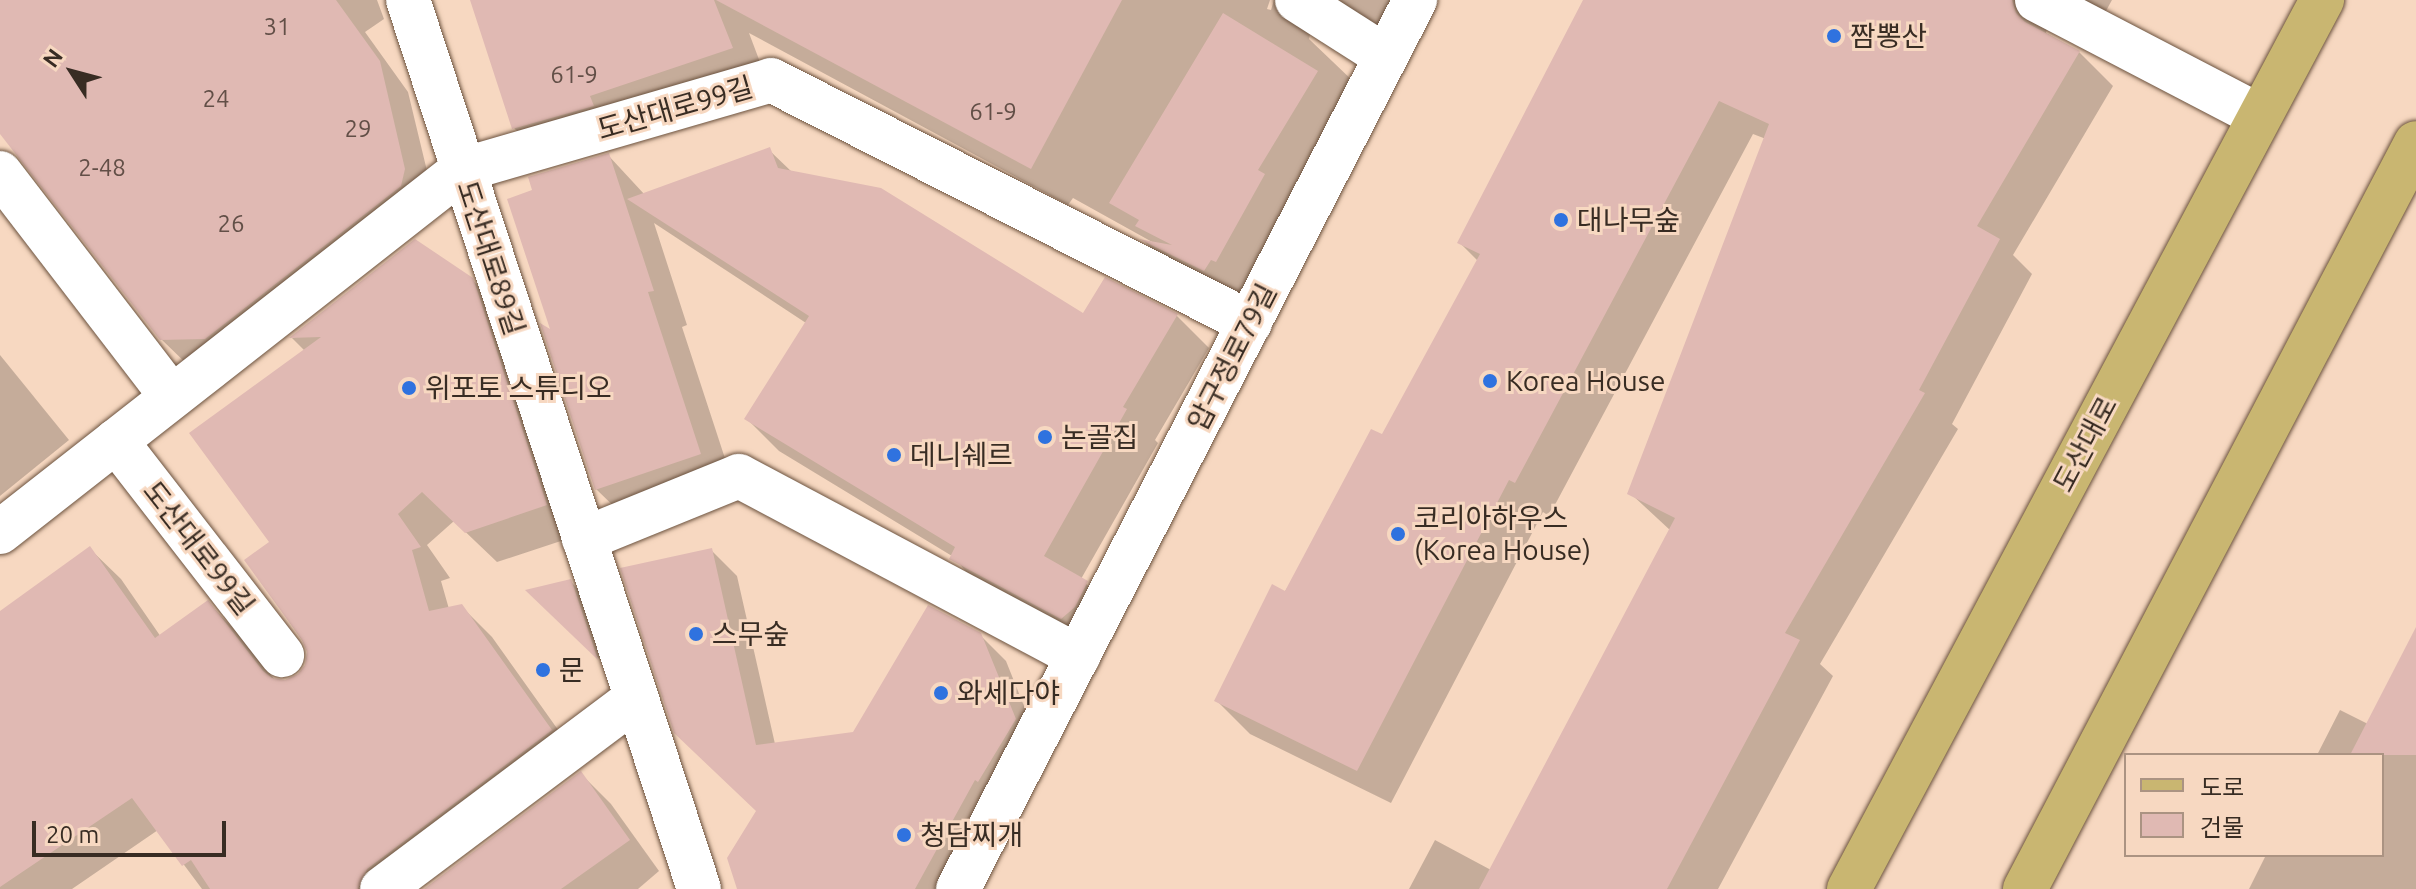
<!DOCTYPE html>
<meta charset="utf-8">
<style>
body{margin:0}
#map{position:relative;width:2416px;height:889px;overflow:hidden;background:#f7d8c1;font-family:Ubuntu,"Noto Sans KR",sans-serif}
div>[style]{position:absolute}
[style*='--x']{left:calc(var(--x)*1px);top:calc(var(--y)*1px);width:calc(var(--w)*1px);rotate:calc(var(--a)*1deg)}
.shadow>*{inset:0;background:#0003}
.building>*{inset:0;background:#e0b9b3}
.roads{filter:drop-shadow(0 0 2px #6b523e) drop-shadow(0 0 2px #6b523e)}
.minor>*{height:44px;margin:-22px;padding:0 22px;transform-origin:22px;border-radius:22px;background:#fff}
.major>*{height:44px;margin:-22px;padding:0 22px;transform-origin:22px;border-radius:22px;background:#c9b671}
.dots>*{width:22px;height:22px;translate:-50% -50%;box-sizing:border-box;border:4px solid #f7d8c1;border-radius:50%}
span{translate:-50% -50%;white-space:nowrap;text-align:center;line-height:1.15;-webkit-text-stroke:6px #f7d8c1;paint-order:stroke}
.number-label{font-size:24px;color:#624f47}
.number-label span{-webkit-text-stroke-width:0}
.poi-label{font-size:28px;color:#382c23}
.left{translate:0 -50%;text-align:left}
.street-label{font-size:28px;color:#382c23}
.legend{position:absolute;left:2124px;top:753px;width:260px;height:104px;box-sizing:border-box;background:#f7d8c1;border:2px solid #ab9382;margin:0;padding:10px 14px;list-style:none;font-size:24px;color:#382c23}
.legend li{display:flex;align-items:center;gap:16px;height:40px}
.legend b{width:40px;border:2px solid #ab9382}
.north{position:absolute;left:32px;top:32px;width:80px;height:80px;-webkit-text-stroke:6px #f7d8c1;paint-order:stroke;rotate:306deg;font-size:22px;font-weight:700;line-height:32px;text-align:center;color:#382c23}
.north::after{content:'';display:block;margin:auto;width:28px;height:36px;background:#382c23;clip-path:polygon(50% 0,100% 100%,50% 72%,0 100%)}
.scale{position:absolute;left:32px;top:821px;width:194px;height:36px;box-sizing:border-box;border:4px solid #382c23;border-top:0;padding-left:10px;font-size:24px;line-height:28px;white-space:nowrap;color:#382c23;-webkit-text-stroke:6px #f7d8c1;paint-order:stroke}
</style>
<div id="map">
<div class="shadow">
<i style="clip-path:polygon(0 0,377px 0,384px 19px,365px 32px,408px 92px,434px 200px,191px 368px,161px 339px,0 130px)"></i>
<i style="clip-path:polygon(472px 0,1270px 0,1267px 9px,1271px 10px,1274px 0,1408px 0,1384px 38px,1312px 25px,1309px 39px,1355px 83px,1254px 298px,1179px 276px,1145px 242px,1154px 243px,1073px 198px,1068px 205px,749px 33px,769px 86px,551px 166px,514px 128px)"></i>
<i style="clip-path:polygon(1585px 0,2112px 0,2101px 20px,2048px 23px,2046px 33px,2079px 52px,2113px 86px,2013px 255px,2032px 274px,1952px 424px,1958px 429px,1820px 664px,1833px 676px,1718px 889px,1409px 889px,1435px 840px,1491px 870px,1671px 531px,1630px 493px,1766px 139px,1753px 134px,1549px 516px,1543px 512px,1391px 803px,1250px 734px,1216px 700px,1383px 437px,1478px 261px,1460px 243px)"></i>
<i style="clip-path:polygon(769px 150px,793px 173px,1084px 316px,1105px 280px,1177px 316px,1209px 348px,1155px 440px,1158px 443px,1081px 579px,1119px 615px,1095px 650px,984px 591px,952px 556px,779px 451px,747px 419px,806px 323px,654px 223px,687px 325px,682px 327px,735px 489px,631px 523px,596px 489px,554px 334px,534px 192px,608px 155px,645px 195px)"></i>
<i style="clip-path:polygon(471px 279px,503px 310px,576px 536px,497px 562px,454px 521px,427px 545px,450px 578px,441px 581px,449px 609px,461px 606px,492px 637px,581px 762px,411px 889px,202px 889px,158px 830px,72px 889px,0 889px,0 613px,90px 549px,121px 579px,161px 637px,208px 603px,238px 633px,275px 680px,286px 682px,299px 676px,307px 666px,309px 650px,247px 561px,271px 543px,305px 351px,292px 338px)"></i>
<i style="clip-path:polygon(0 355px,69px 440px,0 496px)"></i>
<i style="clip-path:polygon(711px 550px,737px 576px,775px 744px,854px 734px,979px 634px,1006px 661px,1040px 746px,955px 889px,773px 889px)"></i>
<i style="clip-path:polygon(571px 582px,594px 605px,618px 677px,551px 613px)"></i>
<i style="clip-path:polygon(2416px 631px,2416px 889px,2249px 889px,2266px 855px,2382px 855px,2382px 755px,2317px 755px,2340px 710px,2368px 724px)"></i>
<i style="clip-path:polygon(581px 774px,611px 804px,659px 871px,638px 889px,427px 889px)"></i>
</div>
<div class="building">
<i style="clip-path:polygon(0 0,336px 0,380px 61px,405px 169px,401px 186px,205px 339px,160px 340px,0 134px)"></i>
<i style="clip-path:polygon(470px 0,714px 0,733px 48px,590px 96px,594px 106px,512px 129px)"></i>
<i style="clip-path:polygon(716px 0,1122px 0,1031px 169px)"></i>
<i style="clip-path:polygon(1583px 0,2012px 0,2016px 13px,2025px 22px,2080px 51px,1977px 226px,2000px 239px,1919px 390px,1925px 393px,1785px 633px,1800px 640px,1667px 889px,1479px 889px,1675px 518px,1627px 494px,1769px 124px,1719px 101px,1515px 483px,1509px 480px,1357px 771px,1214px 701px,1272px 584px,1285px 591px,1371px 429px,1382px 434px,1480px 254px,1457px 243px)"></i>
<i style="clip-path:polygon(1223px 13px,1318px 71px,1258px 170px,1265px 174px,1216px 262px,1211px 260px,1204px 271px,1139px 239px,1172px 245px,1135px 226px,1139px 220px,1109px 203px)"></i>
<i style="clip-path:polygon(770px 147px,778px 168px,881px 188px,1083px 313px,1105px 277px,1178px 314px,1123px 407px,1127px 409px,1044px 556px,1088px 581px,1075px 607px,1061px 619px,949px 559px,955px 547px,744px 419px,809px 316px,627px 199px)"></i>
<i style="clip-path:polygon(609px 153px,654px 291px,648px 292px,701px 454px,595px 490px,540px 323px,550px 329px,507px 199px,532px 190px,528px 177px)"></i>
<i style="clip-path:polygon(415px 239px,473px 278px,547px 505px,465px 533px,422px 492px,398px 514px,421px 547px,412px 550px,429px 611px,462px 604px,552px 730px,367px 869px,358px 889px,210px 889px,191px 860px,182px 866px,132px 798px,0 887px,0 611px,90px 546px,155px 638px,208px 600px,263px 671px,272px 678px,285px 680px,298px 674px,305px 665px,307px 652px,302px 640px,244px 560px,269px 542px,189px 433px,321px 337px,289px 338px)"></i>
<i style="clip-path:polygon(712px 548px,756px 745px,853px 732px,928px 605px,981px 633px,1016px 719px,978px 782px,975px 780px,915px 889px,737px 889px,727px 858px,756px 811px,674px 733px,620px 568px)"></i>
<i style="clip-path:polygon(571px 579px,598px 660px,525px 590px)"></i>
<i style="clip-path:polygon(2416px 627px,2416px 755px,2350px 755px)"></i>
<i style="clip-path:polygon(581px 771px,630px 840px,561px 889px,424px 889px)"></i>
</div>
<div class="roads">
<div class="minor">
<i style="--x:408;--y:0;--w:935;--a:71.87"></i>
<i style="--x:1297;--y:0;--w:104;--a:32.5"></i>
<i style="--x:2037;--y:0;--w:251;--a:27.5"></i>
<i style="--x:0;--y:173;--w:282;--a:52.5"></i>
<i style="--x:116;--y:441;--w:271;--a:52.2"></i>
<i style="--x:0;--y:532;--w:587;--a:-38.08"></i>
<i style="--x:462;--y:170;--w:322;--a:-16.2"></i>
<i style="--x:771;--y:80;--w:537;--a:26.9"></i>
<i style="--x:584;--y:539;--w:167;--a:-22.1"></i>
<i style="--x:739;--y:476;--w:384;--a:28"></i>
<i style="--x:382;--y:889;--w:316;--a:-36.9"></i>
<i style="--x:958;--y:889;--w:1000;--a:-62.79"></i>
</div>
<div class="major">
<i style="--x:1849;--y:889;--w:1007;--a:-61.98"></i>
<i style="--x:2025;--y:889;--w:842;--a:-62.34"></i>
</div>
</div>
<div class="dots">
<i style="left:1834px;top:36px;background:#2f72df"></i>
<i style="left:1561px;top:220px;background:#2f72df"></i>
<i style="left:1490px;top:381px;background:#2f72df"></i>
<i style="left:409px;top:388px;background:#2f72df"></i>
<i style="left:1045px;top:437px;background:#2f72df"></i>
<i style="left:894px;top:455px;background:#2f72df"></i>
<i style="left:1398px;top:534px;background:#2f72df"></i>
<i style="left:696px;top:634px;background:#2f72df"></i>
<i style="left:543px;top:670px;background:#2f72df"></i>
<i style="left:941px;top:693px;background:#2f72df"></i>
<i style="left:904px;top:835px;background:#2f72df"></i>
</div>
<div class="number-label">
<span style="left:277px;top:27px">31</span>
<span style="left:574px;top:75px">61-9</span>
<span style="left:216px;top:99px">24</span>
<span style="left:993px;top:112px">61-9</span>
<span style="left:358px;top:129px">29</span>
<span style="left:102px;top:168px">2-48</span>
<span style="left:231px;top:224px">26</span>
</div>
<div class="poi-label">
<span class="left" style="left:1850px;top:36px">짬뽕산</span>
<span class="left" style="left:1577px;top:220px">대나무숲</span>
<span class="left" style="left:1506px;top:381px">Korea House</span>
<span class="left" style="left:425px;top:388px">위포토 스튜디오</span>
<span class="left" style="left:1061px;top:437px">논골집</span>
<span class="left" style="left:910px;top:455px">데니쉐르</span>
<span class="left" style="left:1414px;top:534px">코리아하우스<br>(Korea House)</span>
<span class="left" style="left:712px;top:634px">스무숲</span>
<span class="left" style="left:559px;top:670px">문</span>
<span class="left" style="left:957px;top:693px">와세다야</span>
<span class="left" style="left:920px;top:835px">청담찌개</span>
</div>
<div class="street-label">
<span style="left:675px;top:108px;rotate:-16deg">도산대로99길</span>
<span style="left:491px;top:258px;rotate:72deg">도산대로89길</span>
<span style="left:1232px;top:357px;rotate:-63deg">압구정로79길</span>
<span style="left:2085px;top:444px;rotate:-62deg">도산대로</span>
<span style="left:199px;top:548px;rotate:52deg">도산대로99길</span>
</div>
<ul class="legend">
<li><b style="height:10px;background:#c9b671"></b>도로</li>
<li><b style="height:22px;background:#e0b9b3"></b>건물</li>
</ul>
<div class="north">N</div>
<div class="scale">20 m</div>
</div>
